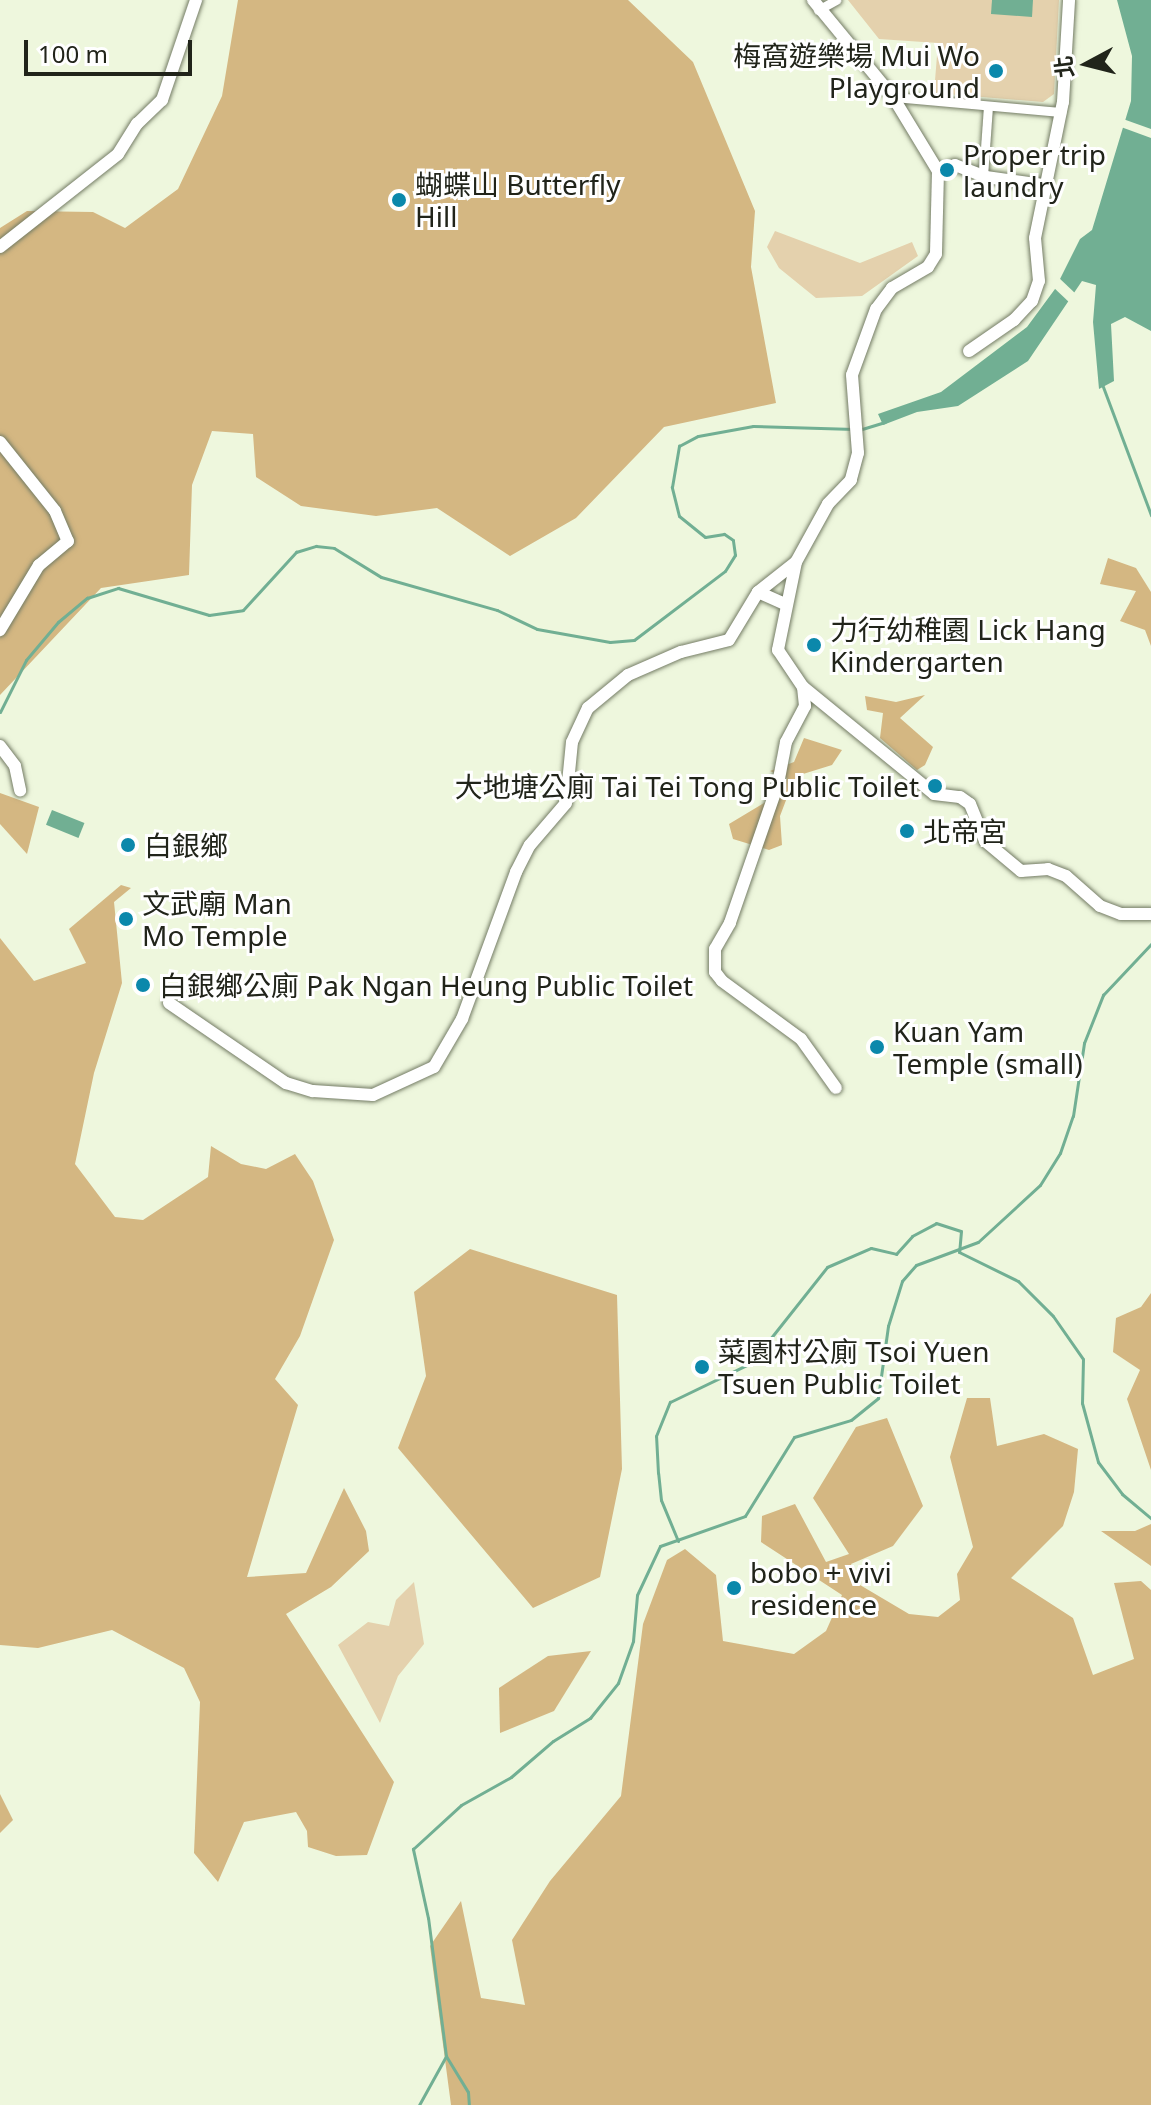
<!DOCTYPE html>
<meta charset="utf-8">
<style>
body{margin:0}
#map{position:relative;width:1151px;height:2105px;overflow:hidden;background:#eef7dd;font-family:"Noto Sans","Noto Sans TC",sans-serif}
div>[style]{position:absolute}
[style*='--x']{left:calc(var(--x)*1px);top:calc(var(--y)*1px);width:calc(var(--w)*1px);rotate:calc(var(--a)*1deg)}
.green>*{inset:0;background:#e4d1ad}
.forest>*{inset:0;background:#d4b782}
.water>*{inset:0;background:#71af93;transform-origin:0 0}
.pier>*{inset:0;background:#eef7dd}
.stream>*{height:3px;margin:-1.5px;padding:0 1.5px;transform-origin:1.5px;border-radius:1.5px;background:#71af93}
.roads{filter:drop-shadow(0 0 2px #747c65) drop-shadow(0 0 2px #747c65)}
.pedestrian>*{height:9px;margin:-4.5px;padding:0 4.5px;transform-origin:4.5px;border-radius:4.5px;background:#fff}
.minor>*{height:12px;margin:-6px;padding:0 6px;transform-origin:6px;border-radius:6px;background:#fff}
.dots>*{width:22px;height:22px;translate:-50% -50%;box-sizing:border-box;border:4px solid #fff;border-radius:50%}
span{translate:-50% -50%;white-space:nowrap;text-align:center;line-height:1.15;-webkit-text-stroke:6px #fff;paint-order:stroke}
.poi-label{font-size:28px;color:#21241a}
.right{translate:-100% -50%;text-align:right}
.left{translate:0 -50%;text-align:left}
.north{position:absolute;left:1047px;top:24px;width:80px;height:80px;-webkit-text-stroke:6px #fff;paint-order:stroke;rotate:263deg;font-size:22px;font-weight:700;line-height:32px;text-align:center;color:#21241a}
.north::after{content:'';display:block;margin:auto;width:28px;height:36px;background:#21241a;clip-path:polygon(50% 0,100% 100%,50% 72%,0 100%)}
.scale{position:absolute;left:24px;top:40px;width:168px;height:36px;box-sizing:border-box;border:4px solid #21241a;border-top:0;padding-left:10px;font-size:24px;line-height:28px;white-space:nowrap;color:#21241a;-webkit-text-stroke:6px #fff;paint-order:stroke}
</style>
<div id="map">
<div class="green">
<i style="clip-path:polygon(848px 0,1059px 0,1054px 94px,1043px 102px,934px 93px,938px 43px,879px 39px)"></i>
<i style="clip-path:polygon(775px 231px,860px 263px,912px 242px,918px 256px,862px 296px,816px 298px,779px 268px,767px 247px)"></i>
<i style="clip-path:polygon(414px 1582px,424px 1644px,398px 1676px,380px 1723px,338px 1645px,368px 1622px,389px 1626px,396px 1600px)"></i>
</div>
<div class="forest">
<i style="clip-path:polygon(238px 0,628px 0,693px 62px,755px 211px,751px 267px,776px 403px,664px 427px,576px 518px,510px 556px,437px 508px,376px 516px,301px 506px,256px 477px,253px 434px,212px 431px,192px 485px,189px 575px,101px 588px,0 695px,0 228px,27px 211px,93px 212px,125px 228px,178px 189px,222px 96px)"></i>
<i style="clip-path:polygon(1108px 558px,1136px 568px,1151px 592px,1151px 646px,1145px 630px,1120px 621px,1136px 591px,1100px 584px)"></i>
<i style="clip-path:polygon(925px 695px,900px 718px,933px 747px,925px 765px,917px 770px,880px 738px,883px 713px,867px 710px,865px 696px,896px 702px)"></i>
<i style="clip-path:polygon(804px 738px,842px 750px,832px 765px,803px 774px,788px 795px,780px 816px,782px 845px,769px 850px,733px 839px,729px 824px,779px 794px,787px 778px,770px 771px,794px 762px)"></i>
<i style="clip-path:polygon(0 793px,39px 807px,27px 854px,0 824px)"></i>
<i style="clip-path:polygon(121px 885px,131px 888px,114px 902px,122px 983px,94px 1073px,75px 1164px,115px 1217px,143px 1220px,208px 1177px,211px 1146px,241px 1164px,266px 1169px,295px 1154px,313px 1181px,334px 1240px,300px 1336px,275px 1379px,298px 1405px,247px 1577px,306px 1573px,344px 1488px,366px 1531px,369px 1551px,331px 1587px,286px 1614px,394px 1782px,367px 1855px,336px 1856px,308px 1847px,307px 1831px,296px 1812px,244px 1822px,218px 1882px,194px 1853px,200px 1702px,184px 1668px,112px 1630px,38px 1648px,0 1645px,0 938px,34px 981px,86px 963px,69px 929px)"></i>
<i style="clip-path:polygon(470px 1249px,617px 1295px,622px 1469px,600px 1577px,533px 1608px,398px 1448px,426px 1376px,414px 1292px)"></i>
<i style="clip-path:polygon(1151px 1293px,1151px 1470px,1127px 1399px,1140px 1370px,1113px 1352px,1116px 1318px,1141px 1307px)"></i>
<i style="clip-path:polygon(967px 1398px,990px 1398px,997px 1446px,1044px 1434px,1078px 1449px,1074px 1492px,1063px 1526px,1011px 1578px,1073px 1618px,1093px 1675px,1134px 1659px,1114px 1583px,1141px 1581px,1151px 1590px,1151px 2105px,451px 2105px,430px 1946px,461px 1901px,481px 1998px,525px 2005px,512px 1940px,550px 1881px,621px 1796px,643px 1624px,667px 1560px,685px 1549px,716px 1575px,723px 1641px,794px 1654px,826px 1631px,842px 1595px,761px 1542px,762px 1516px,795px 1504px,826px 1562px,849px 1554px,813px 1498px,856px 1427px,887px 1418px,923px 1506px,893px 1546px,851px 1564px,860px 1585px,909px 1614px,938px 1617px,960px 1600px,957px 1574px,973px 1547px,950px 1457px)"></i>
<i style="clip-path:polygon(1151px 1524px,1151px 1566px,1101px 1531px,1135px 1531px)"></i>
<i style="clip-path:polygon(591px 1651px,554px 1711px,500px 1733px,499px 1688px,548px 1656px)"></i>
<i style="clip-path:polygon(0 1794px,13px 1820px,0 1833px)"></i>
</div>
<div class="water">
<i style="clip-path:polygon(992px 0,1033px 0,1032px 17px,991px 14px)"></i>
<i style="clip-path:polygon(1117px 0,1151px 0,1151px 331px,1125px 317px,1111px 324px,1114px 381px,1099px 389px,1093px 322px,1096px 285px,1082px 281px,1028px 361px,958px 406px,917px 412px,883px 425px,878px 414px,941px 392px,1027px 327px,1055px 289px,1080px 239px,1092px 230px,1131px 101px,1132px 56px)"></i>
<i style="left:52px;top:810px;width:35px;height:16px;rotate:22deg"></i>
</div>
<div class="pier">
<i style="clip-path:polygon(1123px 119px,1151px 129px,1151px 138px,1121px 127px)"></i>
<i style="clip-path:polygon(1057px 276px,1077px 295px,1071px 304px,1052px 286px)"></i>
</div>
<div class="stream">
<i style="--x:1102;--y:384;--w:140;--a:69.5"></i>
<i style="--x:862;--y:429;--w:24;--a:-17"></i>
<i style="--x:0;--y:712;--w:58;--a:-63.4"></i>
<i style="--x:26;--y:660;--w:50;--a:-49.9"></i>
<i style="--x:58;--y:622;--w:38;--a:-40"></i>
<i style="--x:87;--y:598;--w:33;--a:-18"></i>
<i style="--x:118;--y:588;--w:95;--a:16.5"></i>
<i style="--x:209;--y:615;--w:34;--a:-8"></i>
<i style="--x:243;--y:610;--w:79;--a:-47.6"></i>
<i style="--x:296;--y:552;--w:21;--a:-17"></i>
<i style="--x:316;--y:546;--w:18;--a:6"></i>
<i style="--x:334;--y:548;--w:55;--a:31.7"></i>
<i style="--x:381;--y:577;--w:121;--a:15.9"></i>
<i style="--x:497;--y:610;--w:44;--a:25.4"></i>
<i style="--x:537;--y:629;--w:74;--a:10.1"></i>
<i style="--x:610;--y:642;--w:24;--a:-5"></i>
<i style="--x:634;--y:640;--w:114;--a:-37.2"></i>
<i style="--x:725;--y:571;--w:19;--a:-58"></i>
<i style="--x:735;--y:555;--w:15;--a:-98"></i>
<i style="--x:733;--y:540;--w:11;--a:-146"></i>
<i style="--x:724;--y:534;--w:19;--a:171"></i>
<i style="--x:705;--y:537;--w:33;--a:-141"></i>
<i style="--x:679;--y:516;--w:30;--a:-104"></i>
<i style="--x:672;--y:487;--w:42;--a:-80.3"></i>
<i style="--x:679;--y:446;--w:21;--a:-28"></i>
<i style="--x:698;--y:436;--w:56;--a:-10.3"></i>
<i style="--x:753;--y:426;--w:101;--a:1.7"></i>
<i style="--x:678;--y:1541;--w:44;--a:-112.5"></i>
<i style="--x:661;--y:1500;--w:27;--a:-96"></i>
<i style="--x:658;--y:1473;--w:37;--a:-93"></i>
<i style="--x:656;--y:1436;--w:37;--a:-68"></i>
<i style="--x:670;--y:1402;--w:90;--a:-25.7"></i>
<i style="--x:751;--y:1363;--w:122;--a:-51.6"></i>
<i style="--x:827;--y:1267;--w:48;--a:-23.4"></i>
<i style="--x:871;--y:1248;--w:26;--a:13"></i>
<i style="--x:896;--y:1254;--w:24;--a:-48"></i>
<i style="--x:912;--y:1236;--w:27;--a:-28"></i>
<i style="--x:936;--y:1223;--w:26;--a:18"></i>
<i style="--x:961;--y:1231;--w:21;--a:95"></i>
<i style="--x:959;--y:1252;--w:66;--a:26.2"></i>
<i style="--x:1018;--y:1281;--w:49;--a:45"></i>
<i style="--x:1053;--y:1316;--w:52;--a:55.1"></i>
<i style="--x:1083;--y:1359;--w:44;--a:91.3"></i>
<i style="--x:1082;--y:1403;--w:61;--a:74.8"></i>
<i style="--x:1098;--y:1462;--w:40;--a:53"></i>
<i style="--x:1122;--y:1494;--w:38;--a:40"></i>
<i style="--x:446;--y:2056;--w:42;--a:58.6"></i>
<i style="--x:468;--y:2092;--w:13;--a:86"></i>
<i style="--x:419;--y:2105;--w:56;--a:-61.1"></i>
<i style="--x:446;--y:2056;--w:139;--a:-97.4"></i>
<i style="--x:428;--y:1918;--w:71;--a:-102.3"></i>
<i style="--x:413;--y:1849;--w:65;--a:-42.5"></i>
<i style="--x:461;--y:1805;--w:57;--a:-29.2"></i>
<i style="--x:511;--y:1777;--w:55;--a:-40.6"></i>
<i style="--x:553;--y:1741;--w:44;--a:-31.9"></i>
<i style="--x:590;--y:1718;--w:45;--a:-51.3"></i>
<i style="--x:618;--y:1683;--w:45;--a:-70.3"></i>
<i style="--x:633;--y:1641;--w:46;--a:-85"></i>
<i style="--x:637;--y:1595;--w:54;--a:-64.9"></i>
<i style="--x:660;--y:1546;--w:90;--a:-19.4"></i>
<i style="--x:745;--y:1516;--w:93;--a:-58.2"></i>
<i style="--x:794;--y:1437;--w:59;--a:-16.6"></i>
<i style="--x:851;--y:1420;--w:35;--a:-39"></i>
<i style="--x:878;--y:1398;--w:73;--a:-82.1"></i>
<i style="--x:888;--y:1326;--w:47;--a:-72.7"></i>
<i style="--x:902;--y:1281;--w:21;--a:-49"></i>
<i style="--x:916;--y:1265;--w:66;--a:-20.4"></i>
<i style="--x:978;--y:1242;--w:84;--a:-42.6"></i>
<i style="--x:1040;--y:1185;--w:38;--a:-58"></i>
<i style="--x:1060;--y:1153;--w:39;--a:-71"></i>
<i style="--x:1073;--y:1116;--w:74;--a:-81.4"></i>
<i style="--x:1084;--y:1043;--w:52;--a:-68.4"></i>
<i style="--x:1103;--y:995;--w:70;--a:-46.7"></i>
</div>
<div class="roads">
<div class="pedestrian">
<i style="--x:818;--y:10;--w:21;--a:-29"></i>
<i style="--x:893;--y:97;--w:169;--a:5.1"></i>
<i style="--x:983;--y:176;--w:70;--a:-85.9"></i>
</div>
<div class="minor">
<i style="--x:813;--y:0;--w:126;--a:50.5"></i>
<i style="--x:893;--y:97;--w:87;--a:58.7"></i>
<i style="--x:938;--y:171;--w:83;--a:91.4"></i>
<i style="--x:936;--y:254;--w:15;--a:122"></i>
<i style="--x:928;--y:267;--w:42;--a:149.7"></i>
<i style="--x:892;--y:288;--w:26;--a:127"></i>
<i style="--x:876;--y:309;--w:70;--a:110"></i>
<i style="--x:852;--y:375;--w:78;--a:85.6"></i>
<i style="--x:858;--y:453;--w:28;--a:105"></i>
<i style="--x:851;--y:480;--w:33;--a:134"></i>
<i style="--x:828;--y:504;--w:66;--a:118.9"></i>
<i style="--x:796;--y:562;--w:90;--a:101.6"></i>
<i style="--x:778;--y:650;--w:45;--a:56"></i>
<i style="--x:803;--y:687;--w:19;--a:84"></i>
<i style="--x:805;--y:706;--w:41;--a:117.8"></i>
<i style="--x:786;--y:742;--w:43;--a:100.8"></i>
<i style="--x:778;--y:784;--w:147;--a:109.1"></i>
<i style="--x:730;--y:923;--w:30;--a:120"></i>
<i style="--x:715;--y:949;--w:23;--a:90"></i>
<i style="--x:715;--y:972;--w:11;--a:52"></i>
<i style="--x:722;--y:981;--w:98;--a:36.3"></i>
<i style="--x:801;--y:1039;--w:60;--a:54.5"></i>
<i style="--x:938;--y:171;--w:18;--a:-19"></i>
<i style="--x:955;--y:165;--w:33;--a:21"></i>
<i style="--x:986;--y:177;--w:59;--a:7.9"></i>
<i style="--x:0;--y:247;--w:150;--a:-38.2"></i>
<i style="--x:118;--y:154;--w:36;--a:-58"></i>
<i style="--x:137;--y:124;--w:35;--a:-44"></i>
<i style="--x:162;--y:100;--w:106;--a:-71.2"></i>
<i style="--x:969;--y:351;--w:55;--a:-34.6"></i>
<i style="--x:1014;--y:320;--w:26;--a:-47"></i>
<i style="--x:1032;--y:301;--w:21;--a:-71"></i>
<i style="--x:1039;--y:281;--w:43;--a:-95.3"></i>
<i style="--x:1035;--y:238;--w:139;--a:-78.4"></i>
<i style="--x:1063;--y:102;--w:102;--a:-86.6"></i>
<i style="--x:0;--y:442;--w:88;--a:51.4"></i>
<i style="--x:55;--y:511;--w:33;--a:67"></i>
<i style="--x:68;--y:541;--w:38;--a:140"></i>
<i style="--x:39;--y:565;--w:76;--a:121"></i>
<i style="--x:758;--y:592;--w:30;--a:24"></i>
<i style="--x:803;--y:687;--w:169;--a:39.2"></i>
<i style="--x:934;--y:794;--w:26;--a:7"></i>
<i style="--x:960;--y:797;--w:12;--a:35"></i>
<i style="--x:970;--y:804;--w:40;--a:68"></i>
<i style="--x:985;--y:841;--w:47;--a:39.8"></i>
<i style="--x:1021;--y:871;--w:27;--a:-4"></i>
<i style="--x:1048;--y:869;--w:19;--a:21"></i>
<i style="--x:1066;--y:876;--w:45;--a:41.4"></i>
<i style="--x:1100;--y:906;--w:22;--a:21"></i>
<i style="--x:1121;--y:914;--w:30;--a:0"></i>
<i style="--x:0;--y:746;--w:25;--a:53"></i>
<i style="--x:15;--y:766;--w:25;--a:78"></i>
<i style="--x:169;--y:1003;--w:142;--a:34.4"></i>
<i style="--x:286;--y:1083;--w:28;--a:17"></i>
<i style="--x:313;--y:1091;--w:60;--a:3.8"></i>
<i style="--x:373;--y:1095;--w:67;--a:-24.7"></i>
<i style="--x:434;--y:1067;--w:56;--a:-59.7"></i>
<i style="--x:462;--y:1019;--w:157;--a:-69.8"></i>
<i style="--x:516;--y:872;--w:30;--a:-63"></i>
<i style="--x:530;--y:845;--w:55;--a:-49.4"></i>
<i style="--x:566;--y:803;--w:61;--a:-84.4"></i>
<i style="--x:572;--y:742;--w:38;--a:-65"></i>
<i style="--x:588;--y:708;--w:52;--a:-39.5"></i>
<i style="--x:628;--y:675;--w:58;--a:-23.5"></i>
<i style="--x:681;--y:652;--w:49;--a:-14"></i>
<i style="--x:729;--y:640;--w:56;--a:-58.9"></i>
<i style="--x:758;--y:592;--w:48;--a:-38.3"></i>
</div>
</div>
<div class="dots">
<i style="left:996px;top:71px;background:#0b88ab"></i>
<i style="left:947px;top:170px;background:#0b88ab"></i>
<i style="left:399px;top:200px;background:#0b88ab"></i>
<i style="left:814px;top:645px;background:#0b88ab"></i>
<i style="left:935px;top:786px;background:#0b88ab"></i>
<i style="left:907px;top:831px;background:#0b88ab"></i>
<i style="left:128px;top:845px;background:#0b88ab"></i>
<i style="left:126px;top:919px;background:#0b88ab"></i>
<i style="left:143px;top:985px;background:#0b88ab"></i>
<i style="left:877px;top:1047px;background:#0b88ab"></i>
<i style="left:702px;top:1367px;background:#0b88ab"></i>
<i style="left:734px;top:1588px;background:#0b88ab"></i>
</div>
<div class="poi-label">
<span class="right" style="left:980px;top:71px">梅窩遊樂場 Mui Wo<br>Playground</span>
<span class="left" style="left:963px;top:170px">Proper trip<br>laundry</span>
<span class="left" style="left:415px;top:200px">蝴蝶山 Butterfly<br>Hill</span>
<span class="left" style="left:830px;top:645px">力行幼稚園 Lick Hang<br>Kindergarten</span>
<span class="right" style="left:919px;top:786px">大地塘公廁 Tai Tei Tong Public Toilet</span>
<span class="left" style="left:923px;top:831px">北帝宮</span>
<span class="left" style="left:144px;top:845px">白銀鄉</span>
<span class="left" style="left:142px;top:919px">文武廟 Man<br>Mo Temple</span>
<span class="left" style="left:159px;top:985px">白銀鄉公廁 Pak Ngan Heung Public Toilet</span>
<span class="left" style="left:893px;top:1047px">Kuan Yam<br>Temple (small)</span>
<span class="left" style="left:718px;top:1367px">菜園村公廁 Tsoi Yuen<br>Tsuen Public Toilet</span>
<span class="left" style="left:750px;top:1588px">bobo + vivi<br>residence</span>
</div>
<div class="north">北</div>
<div class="scale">100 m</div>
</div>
